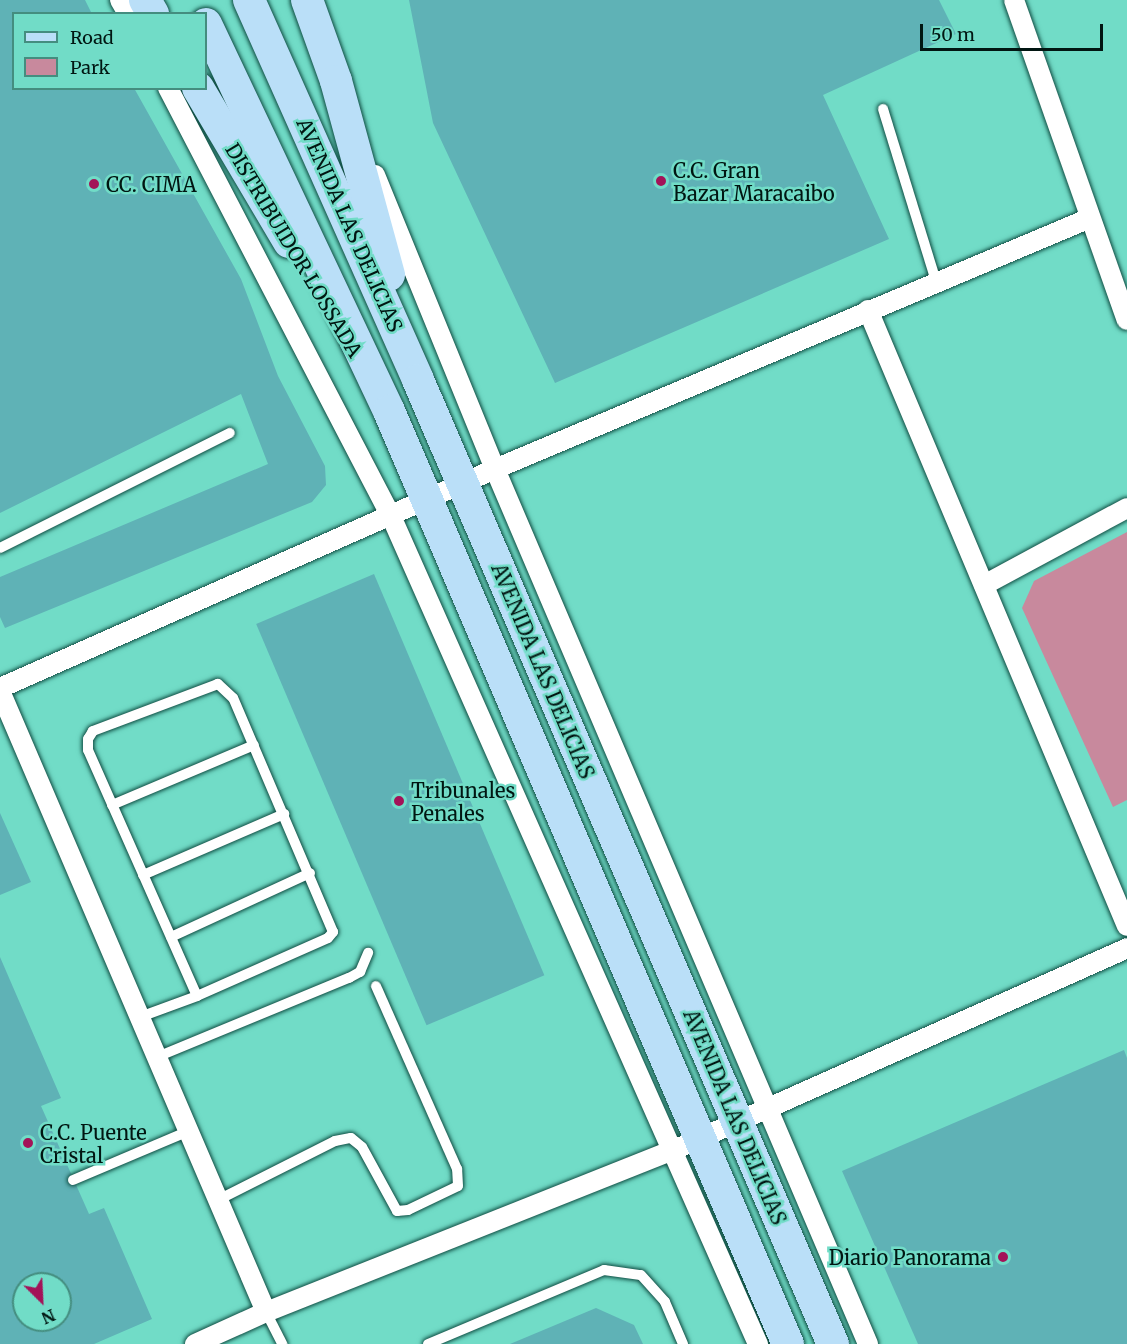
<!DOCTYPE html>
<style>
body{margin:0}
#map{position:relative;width:1127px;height:1344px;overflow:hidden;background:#71dcc7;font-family:Merriweather,serif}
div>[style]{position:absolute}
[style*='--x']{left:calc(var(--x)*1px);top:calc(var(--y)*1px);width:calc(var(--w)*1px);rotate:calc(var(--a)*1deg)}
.green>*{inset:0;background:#c8899d}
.building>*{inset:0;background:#5fb2b6;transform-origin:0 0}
.roads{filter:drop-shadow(0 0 2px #104d43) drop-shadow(0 0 2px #104d43)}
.service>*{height:10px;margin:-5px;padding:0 5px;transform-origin:5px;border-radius:5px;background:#fff}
.minor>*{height:20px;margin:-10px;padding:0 10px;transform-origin:10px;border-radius:10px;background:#fff}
.primary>*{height:32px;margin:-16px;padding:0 16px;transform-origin:16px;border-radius:16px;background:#badff8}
.dots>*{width:16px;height:16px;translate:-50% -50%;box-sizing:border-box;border:3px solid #71dcc7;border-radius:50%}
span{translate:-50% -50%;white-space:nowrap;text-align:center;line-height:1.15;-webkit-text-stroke:5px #71dcc7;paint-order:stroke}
.poi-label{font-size:20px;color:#011612}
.left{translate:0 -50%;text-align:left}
.right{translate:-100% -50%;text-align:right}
.street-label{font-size:20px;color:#011612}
.legend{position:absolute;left:12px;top:12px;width:195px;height:78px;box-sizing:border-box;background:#71dcc7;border:2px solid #448d7f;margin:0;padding:8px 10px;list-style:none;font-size:18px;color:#011612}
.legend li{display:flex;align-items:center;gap:12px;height:30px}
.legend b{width:30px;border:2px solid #448d7f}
.north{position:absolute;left:12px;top:1272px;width:60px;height:60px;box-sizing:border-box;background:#71dcc7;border:2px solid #448d7f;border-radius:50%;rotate:156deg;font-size:16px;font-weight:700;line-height:24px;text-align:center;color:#011612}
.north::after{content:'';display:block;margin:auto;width:21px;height:27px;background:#a31358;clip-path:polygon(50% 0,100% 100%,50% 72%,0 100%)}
.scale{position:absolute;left:920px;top:24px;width:183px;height:27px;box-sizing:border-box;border:3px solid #011612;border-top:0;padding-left:8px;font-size:18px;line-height:21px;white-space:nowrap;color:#011612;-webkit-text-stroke:4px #71dcc7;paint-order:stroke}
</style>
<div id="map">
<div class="green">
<i style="clip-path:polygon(1127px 532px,1127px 800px,1113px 807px,1022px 608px,1034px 581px)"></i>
</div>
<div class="building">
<i style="clip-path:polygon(0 0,85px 0,92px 14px,14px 14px,14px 88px,134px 88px,241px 279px,278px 376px,325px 466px,326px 485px,312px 502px,5px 628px,0 617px,0 577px,268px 464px,241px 394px,0 513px)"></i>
<i style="clip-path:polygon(409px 0,939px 0,956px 34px,823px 95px,889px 239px,555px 383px,433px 123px)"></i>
<i style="left:374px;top:574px;width:436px;height:128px;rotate:67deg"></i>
<i style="clip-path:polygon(0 813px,31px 882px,0 895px)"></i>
<i style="clip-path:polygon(evenodd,0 957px,61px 1098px,41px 1106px,89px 1214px,104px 1208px,152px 1319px,94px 1344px,0 1344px,0 957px,24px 1284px,60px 1284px,60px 1320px,24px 1320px,24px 1284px)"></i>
<i style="clip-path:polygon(1124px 1050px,1127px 1058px,1127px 1344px,918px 1344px,842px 1171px)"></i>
<i style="clip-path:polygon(596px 1308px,634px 1325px,643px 1344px,510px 1344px)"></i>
</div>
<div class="roads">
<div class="service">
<i style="--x:883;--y:109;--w:180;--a:72.9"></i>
<i style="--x:0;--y:548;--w:257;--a:-26.6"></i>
<i style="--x:112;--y:805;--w:154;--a:-22.9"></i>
<i style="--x:143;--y:875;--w:154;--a:-23.4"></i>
<i style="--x:171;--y:937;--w:153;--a:-24.7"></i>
<i style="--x:140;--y:1017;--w:61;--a:-20.2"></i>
<i style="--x:197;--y:996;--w:143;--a:-23.9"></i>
<i style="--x:328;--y:938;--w:8;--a:-50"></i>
<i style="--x:333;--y:932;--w:254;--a:-113.1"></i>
<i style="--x:233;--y:698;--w:21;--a:-137"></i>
<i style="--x:218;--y:684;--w:134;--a:159.4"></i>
<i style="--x:93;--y:731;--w:9;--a:122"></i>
<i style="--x:88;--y:739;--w:11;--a:90"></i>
<i style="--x:88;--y:750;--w:269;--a:66.1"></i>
<i style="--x:157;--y:1057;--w:208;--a:-22.4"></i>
<i style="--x:349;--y:978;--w:13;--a:-29"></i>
<i style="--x:360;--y:972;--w:21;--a:-67"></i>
<i style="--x:73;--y:1180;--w:126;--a:-22.9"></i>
<i style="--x:218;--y:1200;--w:131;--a:-26.8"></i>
<i style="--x:335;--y:1141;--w:16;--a:-11"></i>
<i style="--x:351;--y:1138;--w:14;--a:39"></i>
<i style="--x:362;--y:1147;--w:73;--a:61.3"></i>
<i style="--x:397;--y:1211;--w:11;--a:-5"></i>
<i style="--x:408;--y:1210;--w:55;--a:-25.6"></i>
<i style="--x:458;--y:1186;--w:17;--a:-93"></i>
<i style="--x:457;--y:1169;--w:200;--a:-113.9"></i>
<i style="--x:266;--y:1312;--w:36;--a:63"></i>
<i style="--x:428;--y:1344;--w:191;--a:-22.8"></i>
<i style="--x:604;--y:1270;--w:37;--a:8"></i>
<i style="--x:641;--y:1275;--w:36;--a:48"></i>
<i style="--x:665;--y:1302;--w:46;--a:66.8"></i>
</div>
<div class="minor">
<i style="--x:120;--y:0;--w:16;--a:60"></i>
<i style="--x:1014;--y:0;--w:339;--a:70.6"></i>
<i style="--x:168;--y:88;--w:483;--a:62.5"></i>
<i style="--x:391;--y:516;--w:906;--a:66.1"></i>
<i style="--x:375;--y:175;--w:318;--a:67.8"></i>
<i style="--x:495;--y:469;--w:951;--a:66.91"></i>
<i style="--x:868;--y:310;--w:668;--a:67.2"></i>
<i style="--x:984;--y:585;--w:162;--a:-28.3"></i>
<i style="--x:0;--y:688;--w:541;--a:-23.87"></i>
<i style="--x:495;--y:469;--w:646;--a:-22.87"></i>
<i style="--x:0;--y:691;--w:676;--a:66.81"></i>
<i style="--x:195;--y:1344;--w:78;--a:-24.3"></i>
<i style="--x:266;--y:1312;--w:439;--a:-21.7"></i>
<i style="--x:674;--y:1150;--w:496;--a:-24"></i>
</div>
<div class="primary">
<i style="--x:145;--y:0;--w:16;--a:60"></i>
<i style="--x:249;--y:0;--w:416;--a:66"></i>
<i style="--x:418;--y:380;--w:1050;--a:66.71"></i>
<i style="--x:307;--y:0;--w:86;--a:70.3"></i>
<i style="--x:336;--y:81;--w:201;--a:74.7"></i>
<i style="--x:206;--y:24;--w:428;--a:64.7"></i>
<i style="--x:389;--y:411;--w:1015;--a:66.85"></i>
<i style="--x:198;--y:88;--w:179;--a:59.4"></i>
</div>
</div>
<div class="dots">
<i style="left:661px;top:181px;background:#a31358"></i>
<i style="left:94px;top:184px;background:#a31358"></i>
<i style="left:399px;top:801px;background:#a31358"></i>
<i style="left:28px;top:1143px;background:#a31358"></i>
<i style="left:1003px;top:1257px;background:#a31358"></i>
</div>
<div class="poi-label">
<span class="left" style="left:673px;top:182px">C.C. Gran<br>Bazar Maracaibo</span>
<span class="left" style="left:106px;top:184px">CC. CIMA</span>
<span class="left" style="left:411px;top:802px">Tribunales<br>Penales</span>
<span class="left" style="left:40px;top:1144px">C.C. Puente<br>Cristal</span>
<span class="right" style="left:991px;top:1257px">Diario Panorama</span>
</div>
<div class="street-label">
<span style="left:350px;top:225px;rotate:66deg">AVENIDA LAS DELICIAS</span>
<span style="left:294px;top:250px;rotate:59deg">DISTRIBUIDOR LOSSADA</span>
<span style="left:543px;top:671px;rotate:67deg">AVENIDA LAS DELICIAS</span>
<span style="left:735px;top:1117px;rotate:67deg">AVENIDA LAS DELICIAS</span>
</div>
<ul class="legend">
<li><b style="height:8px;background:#badff8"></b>Road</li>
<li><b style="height:16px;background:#c8899d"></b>Park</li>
</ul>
<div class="north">N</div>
<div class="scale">50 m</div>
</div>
